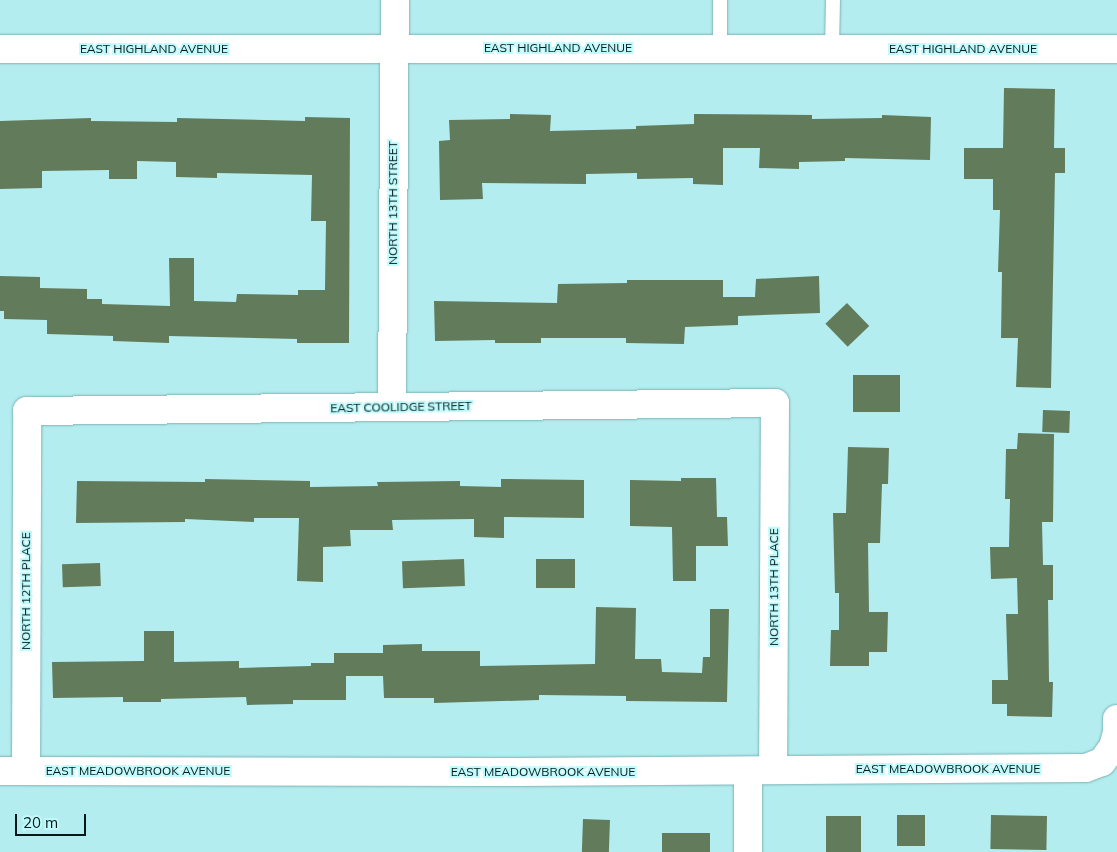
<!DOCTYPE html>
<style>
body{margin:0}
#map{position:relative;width:1117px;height:852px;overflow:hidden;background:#b4edef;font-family:Mulish,sans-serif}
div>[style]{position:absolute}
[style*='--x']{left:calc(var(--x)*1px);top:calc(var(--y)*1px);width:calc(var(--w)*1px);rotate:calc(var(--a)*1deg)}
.building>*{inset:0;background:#627b5b;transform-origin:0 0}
.roads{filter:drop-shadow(0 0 1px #7bb2b4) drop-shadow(0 0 1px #7bb2b4)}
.service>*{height:14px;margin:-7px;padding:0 7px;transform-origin:7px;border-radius:7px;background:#fff}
.minor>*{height:28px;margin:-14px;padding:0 14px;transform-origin:14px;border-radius:14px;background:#fff}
.tertiary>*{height:28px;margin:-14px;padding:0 14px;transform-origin:14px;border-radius:14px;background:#fff}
span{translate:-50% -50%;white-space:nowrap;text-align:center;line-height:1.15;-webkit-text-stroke:4px #c1fafc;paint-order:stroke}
.street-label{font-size:12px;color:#031919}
.scale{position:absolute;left:15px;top:814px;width:71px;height:22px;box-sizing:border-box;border:2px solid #031919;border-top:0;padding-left:6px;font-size:15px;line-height:18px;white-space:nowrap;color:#031919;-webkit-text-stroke:4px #c1fafc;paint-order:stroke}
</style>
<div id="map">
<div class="building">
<i style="clip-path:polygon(1004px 88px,1055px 89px,1054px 148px,1065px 148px,1065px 173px,1055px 173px,1051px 388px,1016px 387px,1018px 338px,1001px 338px,1002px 272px,998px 272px,1000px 210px,993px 210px,993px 179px,964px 179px,964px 148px,1003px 148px)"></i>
<i style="clip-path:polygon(510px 114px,551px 115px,550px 131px,636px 129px,636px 126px,694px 124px,694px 114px,812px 115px,812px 119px,882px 118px,882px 115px,931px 117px,930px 160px,845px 158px,845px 161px,799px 162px,799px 169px,759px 168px,760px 148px,723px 148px,723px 185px,693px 184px,693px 178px,637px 179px,637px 173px,586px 174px,586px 184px,482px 183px,483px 199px,440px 200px,439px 141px,450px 140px,449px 120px,510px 119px)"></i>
<i style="clip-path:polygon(305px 117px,350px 118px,349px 343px,297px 343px,297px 339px,169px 336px,169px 343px,113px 341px,113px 336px,47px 334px,47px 320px,4px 319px,4px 311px,0 311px,0 276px,40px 277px,40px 288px,87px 289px,87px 299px,102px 299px,102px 304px,170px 306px,169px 258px,194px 258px,194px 301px,236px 302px,237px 294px,298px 295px,298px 290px,325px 290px,326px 221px,311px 221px,312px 175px,217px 173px,217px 178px,176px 177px,176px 162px,137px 161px,137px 179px,109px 179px,109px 170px,42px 171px,42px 188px,0 189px,0 121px,91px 118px,91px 121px,177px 122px,177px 118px,305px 121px)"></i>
<i style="clip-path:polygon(819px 276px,820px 313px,738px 316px,738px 325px,685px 327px,684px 344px,626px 343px,626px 338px,541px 338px,541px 343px,495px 343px,495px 340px,435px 341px,434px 301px,557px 303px,558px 284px,627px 283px,627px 280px,723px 280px,723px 297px,755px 297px,756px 279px)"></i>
<i style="left:847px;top:303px;width:32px;height:30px;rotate:46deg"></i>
<i style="left:853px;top:375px;width:47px;height:37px"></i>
<i style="left:1043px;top:410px;width:27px;height:22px;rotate:2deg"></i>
<i style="clip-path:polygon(1018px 433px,1054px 434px,1053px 522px,1042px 522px,1043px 565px,1053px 565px,1053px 600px,1048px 600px,1049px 682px,1053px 682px,1052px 717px,1007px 716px,1007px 704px,992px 704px,992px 680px,1008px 680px,1006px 614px,1018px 614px,1017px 578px,991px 579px,990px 547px,1009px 547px,1010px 499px,1005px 499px,1006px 449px,1017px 449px)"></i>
<i style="clip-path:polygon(848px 447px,889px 448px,888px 484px,882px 484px,880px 543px,868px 543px,869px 612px,888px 612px,887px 652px,869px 652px,869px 666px,830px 666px,831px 630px,839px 630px,839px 593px,835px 593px,833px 513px,846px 513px)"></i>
<i style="clip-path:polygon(681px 478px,716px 478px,717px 517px,727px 517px,728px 546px,696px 546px,696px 581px,673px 581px,672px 527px,630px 526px,630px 480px,681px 481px)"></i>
<i style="clip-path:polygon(205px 479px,310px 481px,310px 487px,378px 486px,377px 482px,460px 481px,460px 486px,501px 487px,501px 479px,584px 480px,584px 518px,504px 517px,504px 538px,474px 537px,474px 519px,392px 520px,393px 530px,350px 530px,351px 546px,323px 547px,323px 582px,297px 581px,299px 518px,254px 518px,254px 522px,185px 519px,185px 522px,76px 523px,77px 481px,205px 482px)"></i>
<i style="left:464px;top:559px;width:27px;height:62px;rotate:88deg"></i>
<i style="left:536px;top:559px;width:39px;height:29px"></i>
<i style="left:100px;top:563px;width:23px;height:38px;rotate:88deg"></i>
<i style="clip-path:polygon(596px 607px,636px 608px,635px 659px,661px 659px,662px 672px,702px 673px,703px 657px,710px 657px,710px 609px,729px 609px,727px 702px,626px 701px,626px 696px,539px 695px,539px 700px,434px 703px,434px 698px,384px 698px,383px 676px,346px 676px,346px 700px,293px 700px,293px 704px,247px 705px,246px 697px,161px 699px,161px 702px,123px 702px,123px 697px,53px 698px,52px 662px,144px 661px,144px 631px,174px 631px,174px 662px,239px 661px,239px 668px,311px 666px,311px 663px,334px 663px,334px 653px,383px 653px,383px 645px,422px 644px,422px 651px,480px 651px,480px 666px,595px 664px)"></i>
<i style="left:897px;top:815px;width:28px;height:31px"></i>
<i style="left:991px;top:815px;width:56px;height:34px;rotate:1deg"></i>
<i style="left:826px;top:816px;width:35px;height:36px"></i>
<i style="left:583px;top:819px;width:27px;height:33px;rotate:2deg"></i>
<i style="left:662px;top:833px;width:48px;height:19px"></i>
</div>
<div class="roads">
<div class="service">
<i style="--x:720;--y:0;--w:49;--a:90"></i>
<i style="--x:832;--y:50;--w:50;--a:-88.9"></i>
</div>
<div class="minor">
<i style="--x:392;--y:407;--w:407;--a:-89.6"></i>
<i style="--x:0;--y:771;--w:518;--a:0.11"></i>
<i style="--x:518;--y:772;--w:568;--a:-0.4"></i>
<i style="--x:1086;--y:768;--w:17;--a:-21"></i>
<i style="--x:1102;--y:762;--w:19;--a:-54"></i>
<i style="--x:1113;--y:747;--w:16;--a:-75"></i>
<i style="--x:1117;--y:732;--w:13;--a:-90"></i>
<i style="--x:26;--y:771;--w:360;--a:-89.8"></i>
<i style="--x:27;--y:411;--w:748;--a:-0.61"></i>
<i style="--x:775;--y:403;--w:367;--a:90.3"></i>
<i style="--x:748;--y:852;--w:81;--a:-90"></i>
</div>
<div class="tertiary">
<i style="--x:0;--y:49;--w:1117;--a:0"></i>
</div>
</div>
<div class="street-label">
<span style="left:558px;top:48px">EAST HIGHLAND AVENUE</span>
<span style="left:154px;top:49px">EAST HIGHLAND AVENUE</span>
<span style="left:963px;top:49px">EAST HIGHLAND AVENUE</span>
<span style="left:393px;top:203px;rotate:-90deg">NORTH 13TH STREET</span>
<span style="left:401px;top:407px;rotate:-1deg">EAST COOLIDGE STREET</span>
<span style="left:774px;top:587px;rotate:-90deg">NORTH 13TH PLACE</span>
<span style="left:26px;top:591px;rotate:-90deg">NORTH 12TH PLACE</span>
<span style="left:948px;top:769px">EAST MEADOWBROOK AVENUE</span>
<span style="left:138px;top:771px">EAST MEADOWBROOK AVENUE</span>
<span style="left:543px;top:772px">EAST MEADOWBROOK AVENUE</span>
</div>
<div class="scale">20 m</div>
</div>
